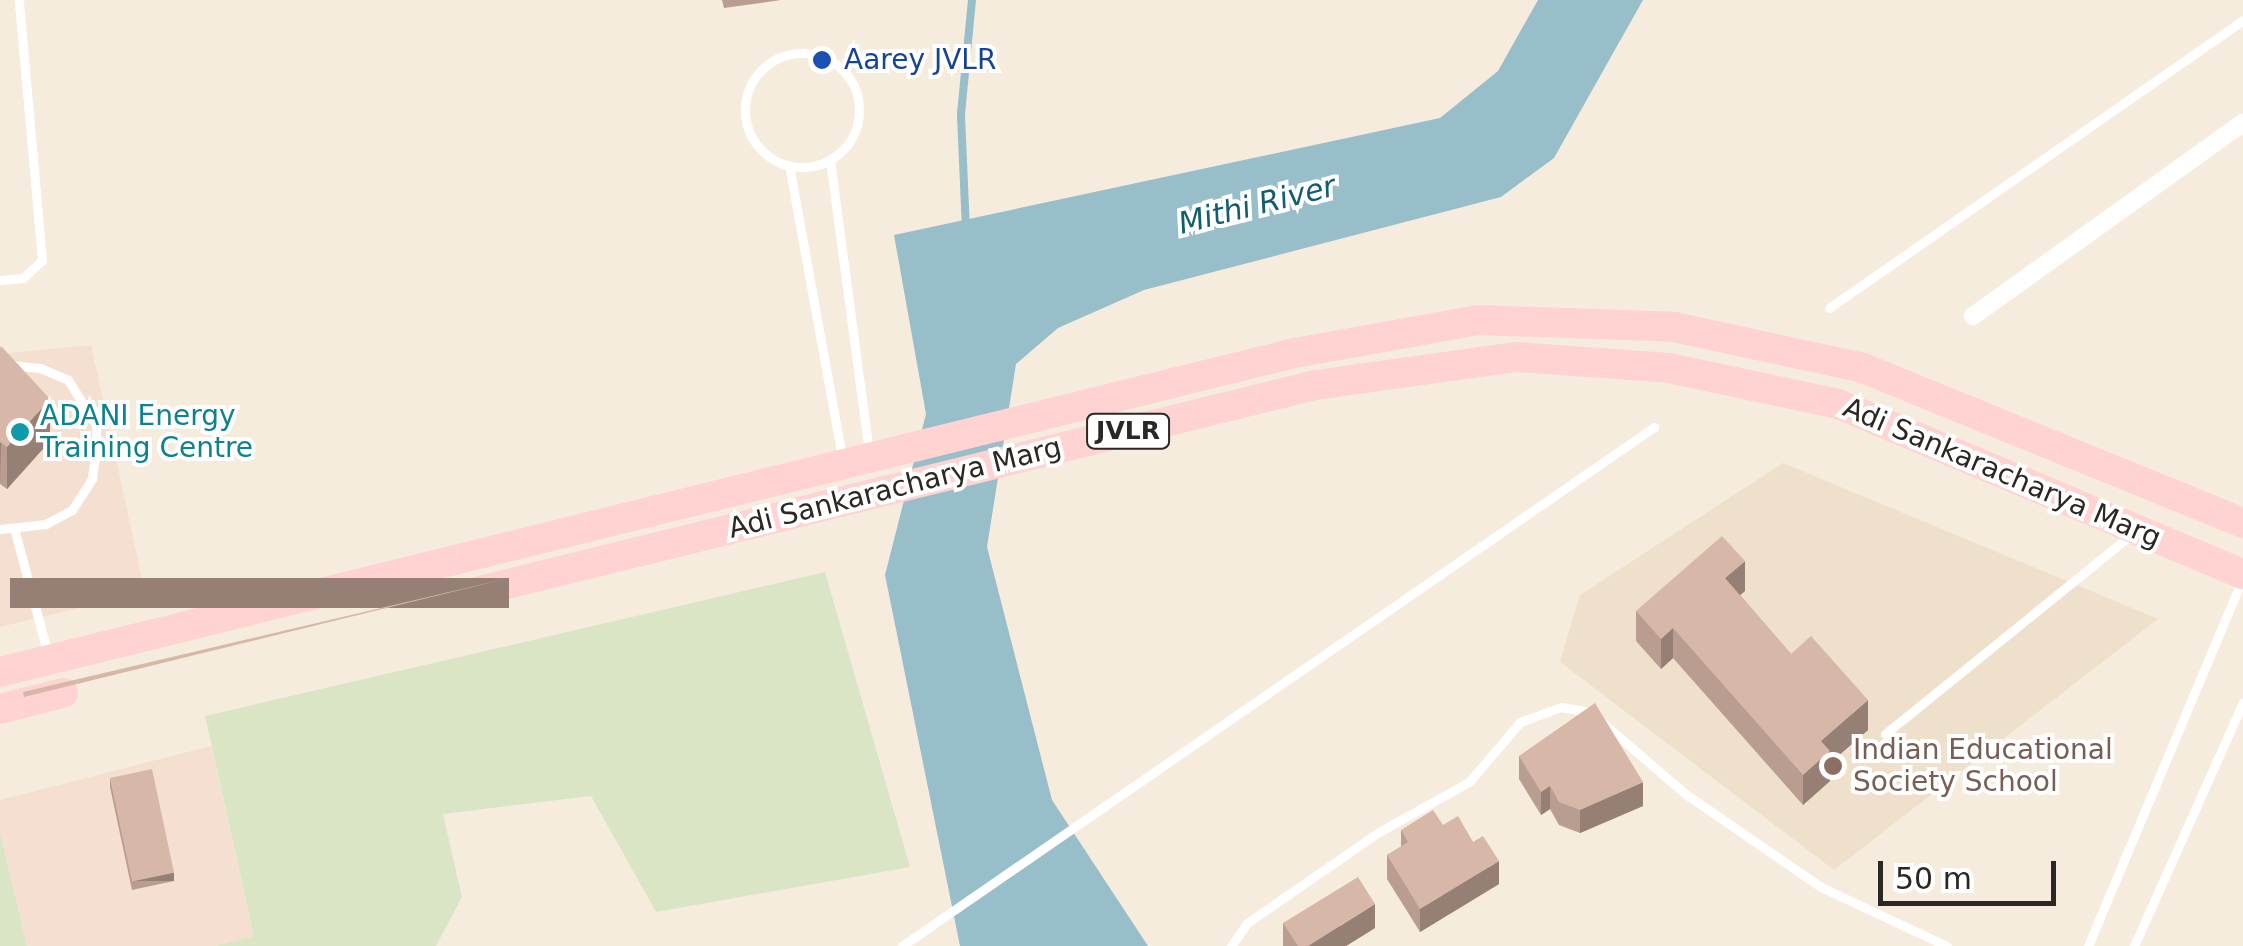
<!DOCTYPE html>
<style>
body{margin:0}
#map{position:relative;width:2243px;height:946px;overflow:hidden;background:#f6ecdd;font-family:"DejaVu Sans",sans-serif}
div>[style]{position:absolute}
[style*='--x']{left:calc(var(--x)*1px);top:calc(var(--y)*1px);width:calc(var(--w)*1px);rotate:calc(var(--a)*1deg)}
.commercial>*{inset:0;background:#f4dfd1}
.built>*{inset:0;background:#eee0ca}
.green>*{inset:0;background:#dae5c6}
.water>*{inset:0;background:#98bec9}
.stream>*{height:8px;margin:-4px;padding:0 4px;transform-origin:4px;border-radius:4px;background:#98bec9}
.lane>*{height:9px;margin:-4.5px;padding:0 4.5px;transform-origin:4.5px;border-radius:4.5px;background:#fff}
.lane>.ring{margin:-4.5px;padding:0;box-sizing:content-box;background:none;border:9px solid #fff;border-radius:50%}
.street>*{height:18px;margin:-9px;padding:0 9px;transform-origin:9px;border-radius:9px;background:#fff}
.primary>*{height:30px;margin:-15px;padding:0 15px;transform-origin:15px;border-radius:15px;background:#fed3d2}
.wall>*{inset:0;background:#b99d90}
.shaded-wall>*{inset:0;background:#968075;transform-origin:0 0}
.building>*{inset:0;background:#d7b7a7;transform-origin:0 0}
.dots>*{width:28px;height:28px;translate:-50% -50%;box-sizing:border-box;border:5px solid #fff;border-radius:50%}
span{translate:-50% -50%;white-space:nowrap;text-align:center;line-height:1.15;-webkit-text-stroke:8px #fff;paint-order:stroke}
.shield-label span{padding:2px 8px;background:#fff;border:2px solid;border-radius:8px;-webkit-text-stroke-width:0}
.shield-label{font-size:25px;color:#2b2722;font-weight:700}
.transit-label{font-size:28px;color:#164399}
.left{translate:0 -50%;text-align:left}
.culture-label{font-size:28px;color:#0d838f}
.street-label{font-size:28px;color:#2b2722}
.education-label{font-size:28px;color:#785e54}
.water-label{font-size:30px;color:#125e6e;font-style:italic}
.scale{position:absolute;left:1878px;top:861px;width:178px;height:45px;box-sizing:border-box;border:5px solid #2b2722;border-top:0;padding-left:12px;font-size:30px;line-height:35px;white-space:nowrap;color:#2b2722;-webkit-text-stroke:8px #fff;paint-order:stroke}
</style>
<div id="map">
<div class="commercial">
<i style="clip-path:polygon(91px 345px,145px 592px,0 627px,0 354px)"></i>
<i style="clip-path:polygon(211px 746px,254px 936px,216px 946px,27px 946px,0 832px,0 800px)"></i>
</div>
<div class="built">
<i style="clip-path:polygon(1783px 463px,2158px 619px,1834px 870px,1560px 662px,1580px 595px)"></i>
</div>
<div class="green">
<i style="clip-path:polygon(825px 572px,910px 867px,656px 912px,591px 796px,443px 814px,462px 897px,436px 946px,216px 946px,254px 936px,205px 716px)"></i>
<i style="clip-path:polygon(0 832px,27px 946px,0 946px)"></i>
</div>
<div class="water">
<i style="clip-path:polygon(1538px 0,1643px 0,1554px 158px,1501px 197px,1144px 290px,1058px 328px,1016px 364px,987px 547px,1052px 800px,1148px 946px,960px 946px,885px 575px,926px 414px,894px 235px,1440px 118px,1498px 71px)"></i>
</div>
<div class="stream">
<i style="--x:966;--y:230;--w:116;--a:-92.5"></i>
<i style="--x:961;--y:114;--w:115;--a:-84.5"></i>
</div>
<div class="lane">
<i class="ring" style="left:745px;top:53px;width:105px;height:105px"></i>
<i style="--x:830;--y:160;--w:297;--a:82.4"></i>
<i style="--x:789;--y:165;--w:297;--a:79.7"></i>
<i style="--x:0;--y:280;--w:23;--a:-5"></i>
<i style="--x:23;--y:278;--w:26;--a:-43"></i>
<i style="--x:42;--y:260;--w:261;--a:-95.1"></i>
<i style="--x:1829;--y:308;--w:504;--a:-34.82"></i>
<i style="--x:0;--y:364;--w:40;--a:5.7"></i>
<i style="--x:40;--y:368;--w:30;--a:23"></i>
<i style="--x:68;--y:380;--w:53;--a:58.1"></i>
<i style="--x:96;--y:425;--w:24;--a:90"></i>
<i style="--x:96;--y:449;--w:30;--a:98"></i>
<i style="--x:92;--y:479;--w:37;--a:123"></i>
<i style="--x:72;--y:510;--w:30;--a:152"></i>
<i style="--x:46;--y:524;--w:46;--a:173.8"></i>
<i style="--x:14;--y:528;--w:131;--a:75"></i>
<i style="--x:1885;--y:734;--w:318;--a:-39"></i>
<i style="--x:902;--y:946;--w:914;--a:-34.61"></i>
<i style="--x:1231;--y:946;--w:28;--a:-55"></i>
<i style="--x:1247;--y:923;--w:160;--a:-34.6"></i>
<i style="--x:1379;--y:832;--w:103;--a:-29.1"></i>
<i style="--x:1469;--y:782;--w:79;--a:-49.6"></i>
<i style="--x:1520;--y:722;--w:44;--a:-20.1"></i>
<i style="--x:1561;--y:707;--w:29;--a:10"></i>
<i style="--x:1590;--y:712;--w:128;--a:40.6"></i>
<i style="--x:1687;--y:795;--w:163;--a:34.5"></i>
<i style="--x:1821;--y:887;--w:139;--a:25.1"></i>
<i style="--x:2088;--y:946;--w:397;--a:-67.2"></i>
<i style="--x:2134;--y:946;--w:267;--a:-65.9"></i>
</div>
<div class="street">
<i style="--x:1973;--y:316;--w:332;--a:-35.6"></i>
</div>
<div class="primary">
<i style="--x:471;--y:593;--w:869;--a:-13.84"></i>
<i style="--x:1315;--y:385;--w:204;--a:-7.9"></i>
<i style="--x:1517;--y:357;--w:152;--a:4.1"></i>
<i style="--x:1669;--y:368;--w:173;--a:12"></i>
<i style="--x:1838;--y:404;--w:439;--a:22.8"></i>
<i style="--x:0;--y:672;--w:1334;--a:-13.84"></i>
<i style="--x:1295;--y:353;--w:186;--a:-10.2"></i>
<i style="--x:1478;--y:320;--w:196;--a:2"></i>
<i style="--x:1674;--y:327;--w:193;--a:12.2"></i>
<i style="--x:1863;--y:368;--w:410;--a:22.2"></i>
<i style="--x:0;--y:709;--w:65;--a:-14.3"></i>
</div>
<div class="wall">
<i style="clip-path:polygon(722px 0,781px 0,724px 8px)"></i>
<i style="clip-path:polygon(0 348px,50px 441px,7px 489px,0 484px)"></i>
<i style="clip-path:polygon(1745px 591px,1740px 595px,1791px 654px,1868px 730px,1830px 763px,1830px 781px,1803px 805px,1673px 658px,1661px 669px,1636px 641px,1636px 611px)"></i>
<i style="clip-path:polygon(1519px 756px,1643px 806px,1580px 833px,1559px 825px,1550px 809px,1541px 815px,1519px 779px)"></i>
<i style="clip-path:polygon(110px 779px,174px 881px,132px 890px,110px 787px)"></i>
<i style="clip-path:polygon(1443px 825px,1473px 842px,1499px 884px,1420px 932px,1387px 879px,1387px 855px,1401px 847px,1401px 830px)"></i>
<i style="clip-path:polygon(1283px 923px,1375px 928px,1346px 946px,1283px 946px)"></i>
</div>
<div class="shaded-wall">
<i style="clip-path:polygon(50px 399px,50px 441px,7px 489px,7px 447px)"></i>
<i style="clip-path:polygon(0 442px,1px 442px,0 484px)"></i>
<i style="clip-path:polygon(1745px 561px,1745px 591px,1725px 608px,1725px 578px)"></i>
<i style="left:509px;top:578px;width:30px;height:499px;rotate:90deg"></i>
<i style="clip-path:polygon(1673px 628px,1673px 658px,1661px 669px,1661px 639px)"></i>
<i style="clip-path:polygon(1868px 700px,1868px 730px,1830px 763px,1830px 781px,1803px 805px,1803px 775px,1821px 741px)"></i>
<i style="clip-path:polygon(1643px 782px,1643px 806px,1580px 833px,1580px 810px)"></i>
<i style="clip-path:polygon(1550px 786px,1550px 809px,1541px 815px,1541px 792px)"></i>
<i style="clip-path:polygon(1499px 861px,1499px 884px,1420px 932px,1420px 909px)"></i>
<i style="left:174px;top:873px;width:8px;height:43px;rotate:90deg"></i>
<i style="clip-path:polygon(1375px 904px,1375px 928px,1346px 946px,1308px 946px)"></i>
</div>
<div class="building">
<i style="clip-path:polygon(1px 346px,50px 399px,7px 447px,0 442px,0 348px)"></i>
<i style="clip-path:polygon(1722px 536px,1745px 561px,1725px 578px,1791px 654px,1811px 636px,1868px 700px,1821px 741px,1830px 751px,1803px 775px,1673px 628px,1661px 639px,1636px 611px)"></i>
<i style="clip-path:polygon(509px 578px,24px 697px,23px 692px)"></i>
<i style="clip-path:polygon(1595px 703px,1643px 782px,1580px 810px,1559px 802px,1550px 786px,1541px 792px,1519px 756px)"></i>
<i style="left:152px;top:769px;width:106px;height:43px;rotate:78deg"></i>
<i style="clip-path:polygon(1433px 810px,1443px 825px,1458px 816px,1473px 842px,1483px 836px,1499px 861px,1420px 909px,1387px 855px,1408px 842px,1401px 830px)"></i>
<i style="clip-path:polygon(1358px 877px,1375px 904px,1308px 946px,1298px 946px,1283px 923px)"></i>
</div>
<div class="dots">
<i style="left:822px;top:60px;background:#1a4fb4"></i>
<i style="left:20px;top:432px;background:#0f9aa8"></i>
<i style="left:1833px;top:766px;background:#8d6e63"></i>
</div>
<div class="shield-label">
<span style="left:1128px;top:431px">JVLR</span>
</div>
<div class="transit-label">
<span class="left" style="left:844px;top:60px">Aarey JVLR</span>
</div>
<div class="culture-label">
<span class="left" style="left:40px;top:432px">ADANI Energy<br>Training Centre</span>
</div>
<div class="street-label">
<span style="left:2002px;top:473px;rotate:23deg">Adi Sankaracharya Marg</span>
<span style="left:895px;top:488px;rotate:-14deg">Adi Sankaracharya Marg</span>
</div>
<div class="education-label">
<span class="left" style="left:1853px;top:766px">Indian Educational<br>Society School</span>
</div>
<div class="water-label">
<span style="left:1257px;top:205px;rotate:-14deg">Mithi River</span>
</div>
<div class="scale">50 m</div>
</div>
